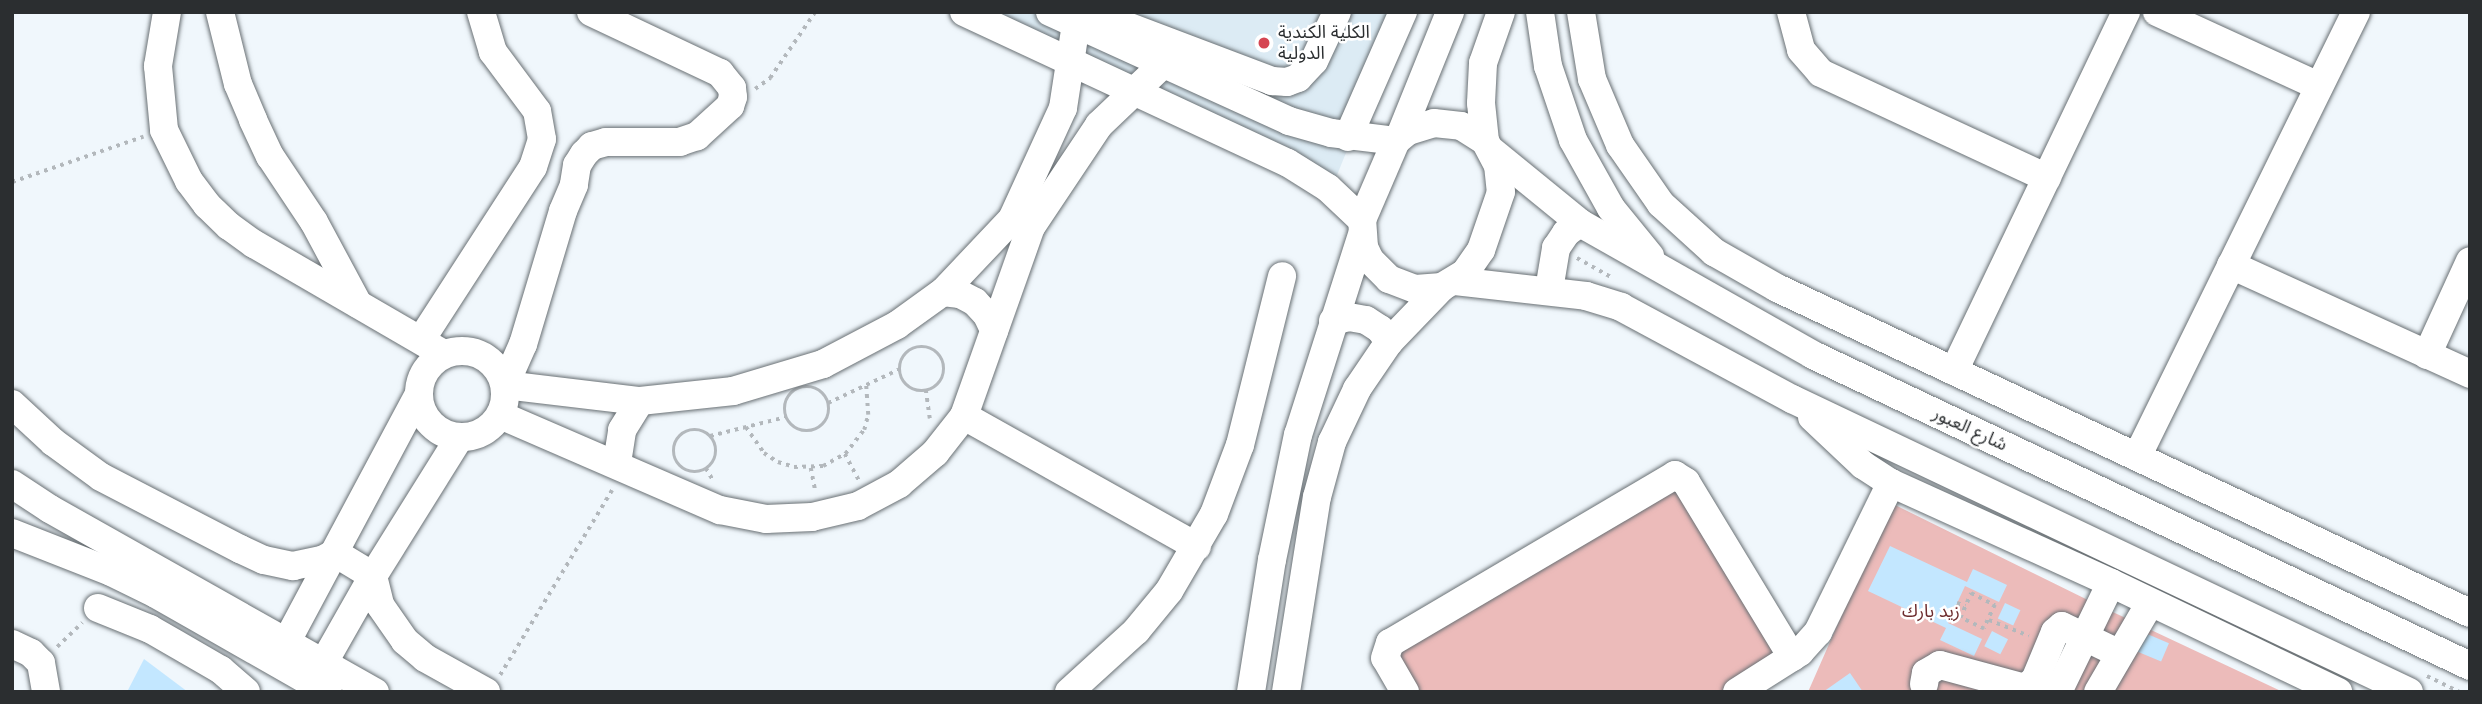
<!DOCTYPE html>
<meta charset="utf-8">
<style>
body{margin:0}
#map{position:relative;width:2482px;height:704px;overflow:hidden;background:#f0f7fc;font-family:Poppins,"Noto Sans Arabic",sans-serif}
div>[style]{position:absolute}
[style*='--x']{left:calc(var(--x)*1px);top:calc(var(--y)*1px);width:calc(var(--w)*1px);rotate:calc(var(--a)*1deg)}
.built>*{inset:0;background:#dcebf4}
.green>*{inset:0;background:#ecbbba}
.building>*{inset:0;background:#c3e7ff;transform-origin:0 0}
.path>*{height:3.5px;margin-top:-1.75px;transform-origin:0;background:repeating-linear-gradient(90deg,#b3b8bc 0 3.5px,transparent 0 8.5px)}
.path>.ring{margin:-1.75px;padding:0;box-sizing:content-box;background:none;border:3.5px solid #b3b8bc;border-radius:50%}
.roads{filter:drop-shadow(0 0 2px #697074) drop-shadow(0 0 2px #697074)}
.minor>*{height:28px;margin:-14px;padding:0 14px;transform-origin:14px;border-radius:14px;background:#fff}
.minor>.ring{margin:-14px;padding:0;box-sizing:content-box;background:none;border:28px solid #fff;border-radius:50%}
.dots>*{width:19px;height:19px;translate:-50% -50%;box-sizing:border-box;border:4px solid #fff;border-radius:50%}
span{translate:-50% -50%;white-space:nowrap;text-align:center;line-height:1.15;-webkit-text-stroke:5px #fff;paint-order:stroke}
.poi-label{font-size:18px;color:#2b2e30}
.left{translate:0 -50%;text-align:left}
.street-label{font-size:18px;color:#2b2e30}
.park-label{font-size:18px;color:#6c2c2e}
.frame{position:absolute;inset:0;border:14px solid #2b2e30;pointer-events:none}
</style>
<div id="map">
<div class="built">
<i style="clip-path:polygon(983px 12px,1403px 12px,1333px 185px)"></i>
</div>
<div class="green">
<i style="clip-path:polygon(1676px 481px,1781px 656px,1722px 692px,1417px 692px,1393px 651px)"></i>
<i style="clip-path:polygon(1891px 503px,2100px 606px,2283px 692px,1808px 692px)"></i>
</div>
<div class="building">
<i style="clip-path:polygon(1890px 546px,1967px 582px,1973px 569px,2007px 585px,1999px 602px,1965px 586px,1948px 623px,1982px 639px,1974px 656px,1940px 640px,1946px 628px,1868px 591px)"></i>
<i style="left:2005px;top:603px;width:17px;height:17px;rotate:25deg"></i>
<i style="left:1992px;top:631px;width:18px;height:17px;rotate:27deg"></i>
<i style="left:2145px;top:633px;width:26px;height:20px;rotate:23deg"></i>
<i style="clip-path:polygon(144px 659px,188px 692px,127px 692px)"></i>
<i style="clip-path:polygon(1850px 673px,1863px 692px,1823px 692px)"></i>
</div>
<div class="path">
<i style="--x:755;--y:89;--w:19;--a:-36"></i>
<i style="--x:770;--y:78;--w:80;--a:-55.7"></i>
<i style="--x:12;--y:182;--w:139;--a:-19"></i>
<i style="--x:1577;--y:258;--w:41;--a:29.1"></i>
<i class="ring" style="left:900px;top:347px;width:40.5px;height:40.5px"></i>
<i class="ring" style="left:785px;top:387px;width:40.5px;height:40.5px"></i>
<i style="--x:926;--y:390;--w:29;--a:82"></i>
<i style="--x:828;--y:403;--w:80;--a:-25.3"></i>
<i style="--x:746;--y:427;--w:32;--a:55"></i>
<i style="--x:764;--y:453;--w:17;--a:33"></i>
<i style="--x:778;--y:462;--w:17;--a:17"></i>
<i style="--x:794;--y:467;--w:29;--a:-2"></i>
<i style="--x:823;--y:466;--w:25;--a:-29"></i>
<i style="--x:845;--y:454;--w:31;--a:-52"></i>
<i style="--x:864;--y:430;--w:16;--a:-75"></i>
<i style="--x:868;--y:415;--w:30;--a:-94"></i>
<i class="ring" style="left:674px;top:430px;width:38.5px;height:38.5px"></i>
<i style="--x:710;--y:436;--w:78;--a:-14"></i>
<i style="--x:845;--y:454;--w:30;--a:62"></i>
<i style="--x:706;--y:468;--w:16;--a:60"></i>
<i style="--x:811;--y:468;--w:25;--a:79"></i>
<i style="--x:1971;--y:593;--w:27;--a:27"></i>
<i style="--x:1995;--y:605;--w:26;--a:115"></i>
<i style="--x:1984;--y:629;--w:26;--a:-155"></i>
<i style="--x:1960;--y:618;--w:27;--a:-66"></i>
<i style="--x:1957;--y:603;--w:9;--a:21"></i>
<i style="--x:1989;--y:620;--w:43;--a:21.8"></i>
<i style="--x:57;--y:647;--w:35;--a:-44"></i>
<i style="--x:500;--y:675;--w:216;--a:-58.8"></i>
<i style="--x:2427;--y:676;--w:37;--a:26"></i>
</div>
<div class="roads">
<div class="minor">
<i style="--x:167;--y:12;--w:55;--a:99.5"></i>
<i style="--x:158;--y:66;--w:64;--a:84.6"></i>
<i style="--x:164;--y:130;--w:57;--a:63.9"></i>
<i style="--x:189;--y:181;--w:30;--a:53"></i>
<i style="--x:207;--y:205;--w:30;--a:44"></i>
<i style="--x:229;--y:226;--w:31;--a:36"></i>
<i style="--x:254;--y:244;--w:220;--a:30.1"></i>
<i style="--x:220;--y:12;--w:74;--a:76"></i>
<i style="--x:238;--y:84;--w:39;--a:67"></i>
<i style="--x:253;--y:120;--w:40;--a:65"></i>
<i style="--x:270;--y:156;--w:79;--a:56.3"></i>
<i style="--x:314;--y:222;--w:93;--a:61.8"></i>
<i style="--x:591;--y:12;--w:143;--a:25.3"></i>
<i style="--x:720;--y:73;--w:19;--a:51"></i>
<i style="--x:732;--y:88;--w:9;--a:84"></i>
<i style="--x:733;--y:97;--w:9;--a:108"></i>
<i style="--x:730;--y:106;--w:45;--a:137.7"></i>
<i style="--x:697;--y:136;--w:18;--a:161"></i>
<i style="--x:680;--y:142;--w:74;--a:180"></i>
<i style="--x:606;--y:142;--w:15;--a:164"></i>
<i style="--x:592;--y:146;--w:11;--a:135"></i>
<i style="--x:584;--y:154;--w:13;--a:122"></i>
<i style="--x:577;--y:165;--w:20;--a:99"></i>
<i style="--x:574;--y:185;--w:28;--a:113"></i>
<i style="--x:563;--y:211;--w:139;--a:106.7"></i>
<i style="--x:523;--y:344;--w:45;--a:113.7"></i>
<i style="--x:505;--y:385;--w:136;--a:6.8"></i>
<i style="--x:640;--y:401;--w:94;--a:-6.1"></i>
<i style="--x:733;--y:391;--w:94;--a:-16.7"></i>
<i style="--x:823;--y:364;--w:84;--a:-27.8"></i>
<i style="--x:897;--y:325;--w:57;--a:-35.7"></i>
<i style="--x:943;--y:292;--w:100;--a:-46.6"></i>
<i style="--x:1012;--y:219;--w:122;--a:-65.3"></i>
<i style="--x:1063;--y:108;--w:85;--a:-81.2"></i>
<i style="--x:964;--y:12;--w:357;--a:25"></i>
<i style="--x:1288;--y:163;--w:47;--a:32"></i>
<i style="--x:1328;--y:188;--w:47;--a:43.3"></i>
<i style="--x:1050;--y:12;--w:263;--a:24.5"></i>
<i style="--x:1289;--y:121;--w:44;--a:15.9"></i>
<i style="--x:1331;--y:133;--w:65;--a:7"></i>
<i style="--x:1101;--y:12;--w:8;--a:50"></i>
<i style="--x:1106;--y:18;--w:178;--a:20.8"></i>
<i style="--x:1272;--y:81;--w:15;--a:4"></i>
<i style="--x:1287;--y:82;--w:12;--a:-20"></i>
<i style="--x:1298;--y:78;--w:23;--a:-47"></i>
<i style="--x:1314;--y:61;--w:54;--a:-64.9"></i>
<i style="--x:1540;--y:12;--w:55;--a:81.6"></i>
<i style="--x:1548;--y:66;--w:78;--a:71.3"></i>
<i style="--x:1573;--y:140;--w:78;--a:60.8"></i>
<i style="--x:1611;--y:208;--w:62;--a:50.9"></i>
<i style="--x:1581;--y:12;--w:68;--a:80.7"></i>
<i style="--x:1592;--y:79;--w:72;--a:67"></i>
<i style="--x:1620;--y:145;--w:72;--a:55.2"></i>
<i style="--x:1661;--y:204;--w:72;--a:42.2"></i>
<i style="--x:1714;--y:252;--w:73;--a:29.7"></i>
<i style="--x:1777;--y:288;--w:765;--a:25.13"></i>
<i style="--x:1791;--y:12;--w:39;--a:75"></i>
<i style="--x:1801;--y:50;--w:30;--a:49"></i>
<i style="--x:1821;--y:73;--w:249;--a:24.9"></i>
<i style="--x:2157;--y:12;--w:178;--a:24.6"></i>
<i style="--x:1434;--y:123;--w:27;--a:6"></i>
<i style="--x:1461;--y:126;--w:28;--a:32"></i>
<i style="--x:1485;--y:141;--w:27;--a:62"></i>
<i style="--x:1498;--y:165;--w:27;--a:84"></i>
<i style="--x:1501;--y:192;--w:61;--a:109"></i>
<i style="--x:1481;--y:250;--w:28;--a:125"></i>
<i style="--x:1465;--y:273;--w:27;--a:149"></i>
<i style="--x:1442;--y:287;--w:27;--a:176"></i>
<i style="--x:1415;--y:289;--w:28;--a:-159"></i>
<i style="--x:1389;--y:279;--w:27;--a:-135"></i>
<i style="--x:1370;--y:260;--w:14;--a:-115"></i>
<i style="--x:1364;--y:247;--w:27;--a:-94"></i>
<i style="--x:1362;--y:220;--w:86;--a:-66.7"></i>
<i style="--x:1396;--y:141;--w:16;--a:-40"></i>
<i style="--x:1408;--y:131;--w:27;--a:-17"></i>
<i style="--x:1400;--y:136;--w:134;--a:-68"></i>
<i style="--x:1348;--y:137;--w:137;--a:-66.3"></i>
<i style="--x:1485;--y:141;--w:38;--a:-96"></i>
<i style="--x:1481;--y:103;--w:40;--a:-87.1"></i>
<i style="--x:1483;--y:63;--w:54;--a:-70.6"></i>
<i style="--x:1493;--y:152;--w:112;--a:39.2"></i>
<i style="--x:1580;--y:223;--w:268;--a:29.5"></i>
<i style="--x:1813;--y:355;--w:727;--a:25.33"></i>
<i style="--x:2231;--y:265;--w:263;--a:24.5"></i>
<i style="--x:1455;--y:281;--w:132;--a:6.5"></i>
<i style="--x:1586;--y:296;--w:37;--a:17"></i>
<i style="--x:1621;--y:307;--w:194;--a:28.3"></i>
<i style="--x:1792;--y:399;--w:683;--a:25.4"></i>
<i style="--x:1549;--y:290;--w:43;--a:-80.5"></i>
<i style="--x:1556;--y:248;--w:18;--a:-56"></i>
<i style="--x:1566;--y:233;--w:17;--a:-36"></i>
<i style="--x:943;--y:292;--w:17;--a:7"></i>
<i style="--x:960;--y:294;--w:17;--a:28"></i>
<i style="--x:975;--y:302;--w:18;--a:47"></i>
<i style="--x:987;--y:315;--w:17;--a:65"></i>
<i style="--x:1333;--y:321;--w:16;--a:-14"></i>
<i style="--x:1349;--y:317;--w:17;--a:10"></i>
<i style="--x:1366;--y:320;--w:17;--a:33"></i>
<i style="--x:1380;--y:329;--w:16;--a:55"></i>
<i style="--x:421;--y:340;--w:206;--a:-57.1"></i>
<i style="--x:533;--y:167;--w:29;--a:-72"></i>
<i style="--x:542;--y:139;--w:28;--a:-100"></i>
<i style="--x:537;--y:111;--w:74;--a:-126.7"></i>
<i style="--x:493;--y:52;--w:42;--a:-106.7"></i>
<i class="ring" style="left:419px;top:351px;width:58px;height:58px"></i>
<i style="--x:2427;--y:355;--w:103;--a:-65.4"></i>
<i style="--x:1954;--y:371;--w:398;--a:-64.4"></i>
<i style="--x:12;--y:404;--w:56;--a:42.8"></i>
<i style="--x:53;--y:442;--w:59;--a:36.1"></i>
<i style="--x:101;--y:477;--w:157;--a:27.4"></i>
<i style="--x:240;--y:549;--w:26;--a:25"></i>
<i style="--x:264;--y:560;--w:30;--a:12"></i>
<i style="--x:293;--y:566;--w:30;--a:-12"></i>
<i style="--x:322;--y:560;--w:15;--a:-28"></i>
<i style="--x:335;--y:553;--w:44;--a:31.2"></i>
<i style="--x:373;--y:576;--w:30;--a:76"></i>
<i style="--x:380;--y:605;--w:44;--a:55.2"></i>
<i style="--x:405;--y:641;--w:26;--a:40"></i>
<i style="--x:425;--y:658;--w:70;--a:29.1"></i>
<i style="--x:500;--y:415;--w:240;--a:23.4"></i>
<i style="--x:720;--y:510;--w:47;--a:11.1"></i>
<i style="--x:766;--y:519;--w:46;--a:-2.5"></i>
<i style="--x:812;--y:517;--w:47;--a:-13.4"></i>
<i style="--x:858;--y:506;--w:47;--a:-28.2"></i>
<i style="--x:899;--y:484;--w:48;--a:-40.7"></i>
<i style="--x:935;--y:453;--w:47;--a:-51.9"></i>
<i style="--x:964;--y:416;--w:201;--a:-70.5"></i>
<i style="--x:1031;--y:227;--w:123;--a:-56.3"></i>
<i style="--x:1099;--y:125;--w:88;--a:-43.6"></i>
<i style="--x:964;--y:416;--w:267;--a:29.3"></i>
<i style="--x:1812;--y:417;--w:70;--a:43.3"></i>
<i style="--x:1863;--y:465;--w:33;--a:33"></i>
<i style="--x:1891;--y:483;--w:242;--a:24.4"></i>
<i style="--x:2111;--y:583;--w:252;--a:25.6"></i>
<i style="--x:2137;--y:457;--w:496;--a:-63.8"></i>
<i style="--x:617;--y:463;--w:33;--a:-81"></i>
<i style="--x:622;--y:430;--w:34;--a:-58"></i>
<i style="--x:12;--y:484;--w:45;--a:33.3"></i>
<i style="--x:50;--y:509;--w:373;--a:29.4"></i>
<i style="--x:12;--y:533;--w:106;--a:21.5"></i>
<i style="--x:111;--y:572;--w:50;--a:26.1"></i>
<i style="--x:156;--y:594;--w:198;--a:29.7"></i>
<i style="--x:98;--y:608;--w:56;--a:22"></i>
<i style="--x:150;--y:629;--w:82;--a:30"></i>
<i style="--x:221;--y:670;--w:33;--a:41"></i>
<i style="--x:12;--y:644;--w:21;--a:25"></i>
<i style="--x:31;--y:653;--w:14;--a:45"></i>
<i style="--x:41;--y:663;--w:29;--a:80"></i>
<i style="--x:279;--y:656;--w:295;--a:-61.9"></i>
<i style="--x:315;--y:678;--w:117;--a:-60.4"></i>
<i style="--x:373;--y:576;--w:164;--a:-58"></i>
<i style="--x:1924;--y:684;--w:11;--a:-80"></i>
<i style="--x:1926;--y:673;--w:16;--a:-30"></i>
<i style="--x:1940;--y:665;--w:88;--a:15.1"></i>
<i style="--x:2025;--y:688;--w:13;--a:-39"></i>
<i style="--x:2035;--y:680;--w:52;--a:-67.4"></i>
<i style="--x:2055;--y:632;--w:9;--a:-41"></i>
<i style="--x:2062;--y:626;--w:64;--a:25.8"></i>
<i style="--x:1069;--y:692;--w:91;--a:-42.3"></i>
<i style="--x:1136;--y:631;--w:52;--a:-50.5"></i>
<i style="--x:1169;--y:591;--w:89;--a:-59.7"></i>
<i style="--x:1214;--y:514;--w:74;--a:-69.4"></i>
<i style="--x:1240;--y:445;--w:174;--a:-76"></i>
<i style="--x:1251;--y:692;--w:134;--a:-81"></i>
<i style="--x:1272;--y:560;--w:128;--a:-78.3"></i>
<i style="--x:1298;--y:435;--w:211;--a:-72.3"></i>
<i style="--x:1286;--y:692;--w:197;--a:-81"></i>
<i style="--x:1317;--y:497;--w:57;--a:-74.7"></i>
<i style="--x:1332;--y:442;--w:59;--a:-64.7"></i>
<i style="--x:1357;--y:389;--w:57;--a:-55.8"></i>
<i style="--x:1389;--y:342;--w:76;--a:-46.1"></i>
<i style="--x:1405;--y:692;--w:39;--a:-120"></i>
<i style="--x:1385;--y:658;--w:16;--a:-72"></i>
<i style="--x:1390;--y:643;--w:331;--a:-30.5"></i>
<i style="--x:1675;--y:475;--w:13;--a:32"></i>
<i style="--x:1686;--y:482;--w:205;--a:58.8"></i>
<i style="--x:1737;--y:692;--w:75;--a:-32.4"></i>
<i style="--x:1800;--y:652;--w:27;--a:-48"></i>
<i style="--x:1818;--y:632;--w:166;--a:-63.9"></i>
<i style="--x:2058;--y:692;--w:121;--a:-64.1"></i>
<i style="--x:2098;--y:692;--w:103;--a:-59.7"></i>
</div>
</div>
<div class="dots">
<i style="left:1264px;top:43px;background:#d54551"></i>
</div>
<div class="poi-label">
<span class="left" style="left:1278px;top:43px">الكلية الكندية<br>الدولية</span>
</div>
<div class="street-label">
<span style="left:1970px;top:429px;rotate:25deg">شارع العبور</span>
</div>
<div class="park-label">
<span style="left:1931px;top:611px">زيد بارك</span>
</div>
<div class="frame"></div>
</div>
